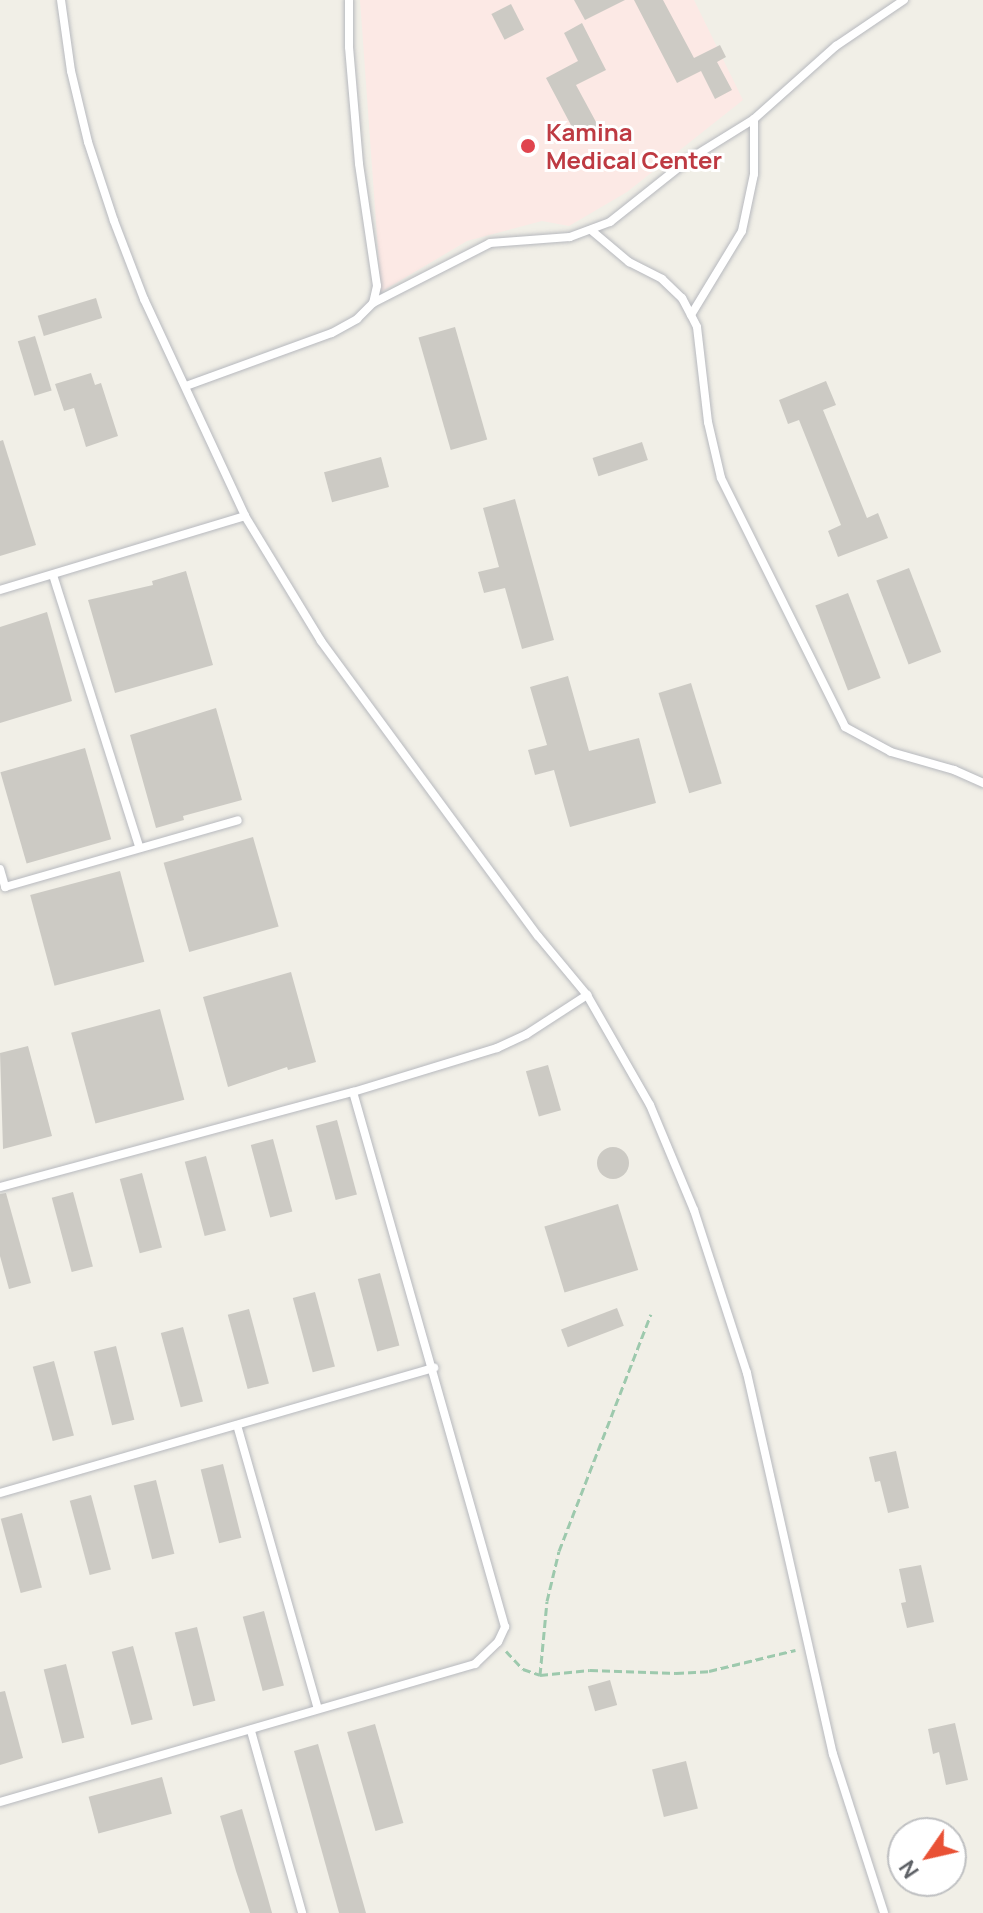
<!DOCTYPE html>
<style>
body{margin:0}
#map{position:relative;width:983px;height:1913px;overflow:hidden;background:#f1efe7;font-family:Manrope,sans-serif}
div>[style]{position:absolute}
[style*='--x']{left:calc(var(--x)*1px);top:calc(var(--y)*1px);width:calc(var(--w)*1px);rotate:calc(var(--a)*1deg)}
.medical>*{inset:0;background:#fce9e5}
.building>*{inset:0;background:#cccac4;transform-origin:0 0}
.round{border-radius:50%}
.path>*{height:3px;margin-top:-1.5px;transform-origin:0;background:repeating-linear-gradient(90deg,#9dc9ad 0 8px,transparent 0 12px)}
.roads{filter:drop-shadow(0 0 2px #b7b9be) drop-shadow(0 0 2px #b7b9be)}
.service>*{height:8px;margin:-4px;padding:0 4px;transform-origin:4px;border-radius:4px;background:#fff}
.dots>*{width:22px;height:22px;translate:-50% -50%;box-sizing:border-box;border:4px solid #fff;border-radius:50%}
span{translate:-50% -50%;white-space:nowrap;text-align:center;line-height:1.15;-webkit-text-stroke:6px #fff;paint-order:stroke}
.health-label{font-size:24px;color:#be3a42;font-weight:700}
.left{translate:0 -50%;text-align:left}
.north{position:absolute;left:887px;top:1817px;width:80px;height:80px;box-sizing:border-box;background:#fff;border:2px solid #bfc0c2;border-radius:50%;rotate:236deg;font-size:22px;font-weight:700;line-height:32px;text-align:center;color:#5f6267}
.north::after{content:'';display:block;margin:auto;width:28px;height:36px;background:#e95135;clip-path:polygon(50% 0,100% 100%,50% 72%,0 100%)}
</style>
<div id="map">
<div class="medical">
<i style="clip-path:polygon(360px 0,694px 0,743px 100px,627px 192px,569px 226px,542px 221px,467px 241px,381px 292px)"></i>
</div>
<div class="building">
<i style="clip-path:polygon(574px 0,625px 0,585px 20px)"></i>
<i style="clip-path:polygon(634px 0,663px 0,694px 58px,720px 45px,726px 57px,717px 62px,732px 90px,715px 99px,701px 71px,677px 83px)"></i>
<i style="left:511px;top:4px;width:29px;height:22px;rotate:63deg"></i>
<i style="clip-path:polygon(582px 23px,606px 70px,576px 85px,602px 133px,581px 144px,546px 78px,578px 61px,564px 33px)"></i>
<i style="left:96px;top:298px;width:21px;height:61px;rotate:73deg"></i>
<i style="left:455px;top:327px;width:117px;height:38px;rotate:74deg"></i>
<i style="left:35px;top:336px;width:57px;height:18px;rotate:73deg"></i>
<i style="clip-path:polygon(91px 373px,95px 385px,101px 383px,118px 436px,86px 447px,74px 408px,64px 411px,55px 384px)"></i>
<i style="clip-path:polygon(826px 381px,836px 405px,823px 410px,867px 518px,878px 513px,888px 538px,838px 557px,828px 531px,841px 525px,799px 420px,788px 424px,779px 400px)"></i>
<i style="clip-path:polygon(3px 440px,36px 545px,0 556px,0 441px)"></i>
<i style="left:642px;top:442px;width:19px;height:52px;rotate:72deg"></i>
<i style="left:381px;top:457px;width:31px;height:59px;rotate:75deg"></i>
<i style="clip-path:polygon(515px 499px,554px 640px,522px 649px,505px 588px,484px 593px,478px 572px,499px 567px,483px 508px)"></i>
<i style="left:909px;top:568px;width:90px;height:35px;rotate:69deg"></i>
<i style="clip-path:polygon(186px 571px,213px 665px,115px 693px,88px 600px,153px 585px,152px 581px)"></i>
<i style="left:848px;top:593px;width:91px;height:35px;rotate:69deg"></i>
<i style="clip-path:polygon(47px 612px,72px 701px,0 723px,0 627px)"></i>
<i style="clip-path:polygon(568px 676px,589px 751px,639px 738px,656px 803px,570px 827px,554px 770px,535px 775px,528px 750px,547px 745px,530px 687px)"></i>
<i style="left:691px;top:683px;width:105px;height:34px;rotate:73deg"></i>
<i style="clip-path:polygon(216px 708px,242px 800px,183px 816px,184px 820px,156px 828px,130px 735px)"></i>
<i style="left:85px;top:748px;width:95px;height:88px;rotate:74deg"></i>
<i style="left:253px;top:837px;width:93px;height:93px;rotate:74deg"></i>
<i style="left:120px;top:871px;width:94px;height:93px;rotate:75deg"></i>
<i style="clip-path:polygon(291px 972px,316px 1062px,288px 1070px,287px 1067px,228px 1087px,203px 997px)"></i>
<i style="left:160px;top:1009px;width:94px;height:92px;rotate:75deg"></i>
<i style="clip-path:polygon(28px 1046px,52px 1136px,3px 1149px,0 1053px)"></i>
<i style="left:548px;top:1065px;width:47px;height:23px;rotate:74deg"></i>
<i style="left:337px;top:1120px;width:77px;height:22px;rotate:75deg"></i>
<i style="left:273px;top:1139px;width:75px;height:23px;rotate:75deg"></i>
<i class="round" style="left:597px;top:1147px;width:32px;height:32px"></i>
<i style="left:206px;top:1156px;width:77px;height:22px;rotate:75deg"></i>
<i style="left:142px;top:1173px;width:77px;height:23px;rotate:75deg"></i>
<i style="left:73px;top:1192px;width:77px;height:22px;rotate:75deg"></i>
<i style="clip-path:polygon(6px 1193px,31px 1283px,9px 1289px,0 1256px,0 1194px)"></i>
<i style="left:618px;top:1204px;width:69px;height:77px;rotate:73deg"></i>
<i style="left:380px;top:1273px;width:75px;height:23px;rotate:75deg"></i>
<i style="left:315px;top:1292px;width:77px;height:23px;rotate:75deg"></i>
<i style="left:617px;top:1308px;width:19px;height:60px;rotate:69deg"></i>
<i style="left:249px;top:1309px;width:77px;height:22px;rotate:75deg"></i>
<i style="left:183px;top:1327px;width:77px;height:23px;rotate:75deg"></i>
<i style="left:116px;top:1346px;width:76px;height:23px;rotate:76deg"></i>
<i style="left:54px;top:1361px;width:77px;height:22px;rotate:75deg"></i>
<i style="clip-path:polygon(896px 1451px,909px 1508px,888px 1513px,880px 1481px,875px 1482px,869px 1457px)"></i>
<i style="left:223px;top:1464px;width:76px;height:23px;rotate:76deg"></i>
<i style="left:156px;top:1480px;width:76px;height:23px;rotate:76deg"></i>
<i style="left:91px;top:1495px;width:77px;height:22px;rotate:75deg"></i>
<i style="left:22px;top:1513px;width:77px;height:22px;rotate:75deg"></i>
<i style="clip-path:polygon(921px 1565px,934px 1622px,907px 1628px,901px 1603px,906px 1602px,899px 1569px)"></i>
<i style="left:264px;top:1611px;width:77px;height:22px;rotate:75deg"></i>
<i style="left:197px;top:1627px;width:76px;height:23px;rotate:76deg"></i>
<i style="left:133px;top:1646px;width:76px;height:22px;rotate:75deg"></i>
<i style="left:66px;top:1664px;width:76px;height:23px;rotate:76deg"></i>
<i style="left:610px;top:1680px;width:26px;height:23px;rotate:74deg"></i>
<i style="clip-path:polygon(5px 1691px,23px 1758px,0 1765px,0 1692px)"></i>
<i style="clip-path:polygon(955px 1723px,968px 1780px,946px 1785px,939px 1752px,933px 1754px,928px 1729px)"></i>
<i style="left:375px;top:1724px;width:103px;height:29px;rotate:74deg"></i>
<i style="clip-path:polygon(318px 1744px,349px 1853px,366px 1913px,339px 1913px,294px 1751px)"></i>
<i style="left:686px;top:1761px;width:49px;height:35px;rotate:76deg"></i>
<i style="left:162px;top:1777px;width:38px;height:76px;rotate:75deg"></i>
<i style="clip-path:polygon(242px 1809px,265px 1888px,272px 1913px,250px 1913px,236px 1871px,220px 1816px)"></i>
</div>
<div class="path">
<i style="--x:506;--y:1651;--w:25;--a:47"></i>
<i style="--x:523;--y:1669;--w:18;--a:19"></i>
<i style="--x:540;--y:1675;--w:50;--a:-5.7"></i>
<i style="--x:590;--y:1670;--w:86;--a:2"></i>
<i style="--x:676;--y:1673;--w:33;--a:-3"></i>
<i style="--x:709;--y:1671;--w:89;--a:-13.7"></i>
<i style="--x:540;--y:1675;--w:74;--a:-84.6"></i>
<i style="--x:547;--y:1601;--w:51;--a:-76.5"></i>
<i style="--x:559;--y:1551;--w:254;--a:-68.8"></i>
</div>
<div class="roads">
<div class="service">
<i style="--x:61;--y:0;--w:72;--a:82"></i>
<i style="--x:71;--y:71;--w:73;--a:76.5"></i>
<i style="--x:88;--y:142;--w:83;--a:71.8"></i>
<i style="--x:114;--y:221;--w:84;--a:69"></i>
<i style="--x:144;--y:299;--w:239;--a:65"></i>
<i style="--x:245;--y:516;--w:146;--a:58.7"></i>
<i style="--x:321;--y:641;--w:366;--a:53.7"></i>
<i style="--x:538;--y:936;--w:77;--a:50.3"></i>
<i style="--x:587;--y:995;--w:127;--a:60.2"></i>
<i style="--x:650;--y:1105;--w:114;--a:67.3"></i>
<i style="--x:694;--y:1210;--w:171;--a:72"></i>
<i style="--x:747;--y:1373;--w:391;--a:77.3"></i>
<i style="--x:833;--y:1754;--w:167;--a:72.2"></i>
<i style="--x:349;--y:0;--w:47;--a:90"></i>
<i style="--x:349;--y:47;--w:117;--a:85.1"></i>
<i style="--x:359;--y:164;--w:123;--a:81.6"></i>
<i style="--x:377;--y:286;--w:17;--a:103"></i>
<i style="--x:591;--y:230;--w:50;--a:40.1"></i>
<i style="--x:629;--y:262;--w:37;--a:27"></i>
<i style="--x:662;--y:279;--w:28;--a:44"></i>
<i style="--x:682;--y:298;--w:19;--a:62"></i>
<i style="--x:691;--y:315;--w:13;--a:63"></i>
<i style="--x:697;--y:327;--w:96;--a:83.4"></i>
<i style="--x:708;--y:422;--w:57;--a:76.9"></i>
<i style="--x:721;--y:478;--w:278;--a:63.5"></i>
<i style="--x:845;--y:727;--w:52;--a:28.5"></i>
<i style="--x:891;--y:752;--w:66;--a:15.9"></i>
<i style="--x:954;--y:770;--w:32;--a:24"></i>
<i style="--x:691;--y:315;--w:98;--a:-58.7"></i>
<i style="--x:742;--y:231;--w:58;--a:-78.1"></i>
<i style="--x:754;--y:174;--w:55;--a:-90"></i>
<i style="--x:186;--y:386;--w:155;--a:-20"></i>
<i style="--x:332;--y:333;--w:29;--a:-29"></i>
<i style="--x:357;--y:319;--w:23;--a:-45"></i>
<i style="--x:373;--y:303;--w:131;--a:-27.1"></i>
<i style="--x:490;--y:243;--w:80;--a:-4.3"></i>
<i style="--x:570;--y:237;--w:43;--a:-20.6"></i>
<i style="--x:610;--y:222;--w:100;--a:-38.5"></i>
<i style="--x:688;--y:160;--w:78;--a:-31.8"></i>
<i style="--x:754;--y:119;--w:110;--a:-41.7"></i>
<i style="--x:836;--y:46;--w:82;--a:-34.1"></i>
<i style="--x:53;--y:575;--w:284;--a:72.4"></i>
<i style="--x:0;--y:590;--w:256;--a:-16.8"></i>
<i style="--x:0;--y:869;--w:19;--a:74"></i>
<i style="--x:5;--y:887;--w:242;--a:-16"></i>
<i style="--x:0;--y:1187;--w:366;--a:-15.1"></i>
<i style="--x:353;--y:1092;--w:151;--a:-17"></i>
<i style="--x:497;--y:1048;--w:33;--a:-25"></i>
<i style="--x:527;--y:1034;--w:72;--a:-33"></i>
<i style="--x:237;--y:1425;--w:295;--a:74.1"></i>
<i style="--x:0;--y:1493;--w:452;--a:-16.1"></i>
<i style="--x:251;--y:1731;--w:189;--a:74.3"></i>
<i style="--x:0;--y:1802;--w:495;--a:-16.2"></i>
<i style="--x:475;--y:1664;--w:32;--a:-44"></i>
<i style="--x:498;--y:1642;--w:17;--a:-65"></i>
<i style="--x:505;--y:1627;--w:556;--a:-105.86"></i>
</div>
</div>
<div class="dots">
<i style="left:528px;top:146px;background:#e0444e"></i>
</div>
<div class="health-label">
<span class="left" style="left:546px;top:146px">Kamina<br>Medical Center</span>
</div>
<div class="north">N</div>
</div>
